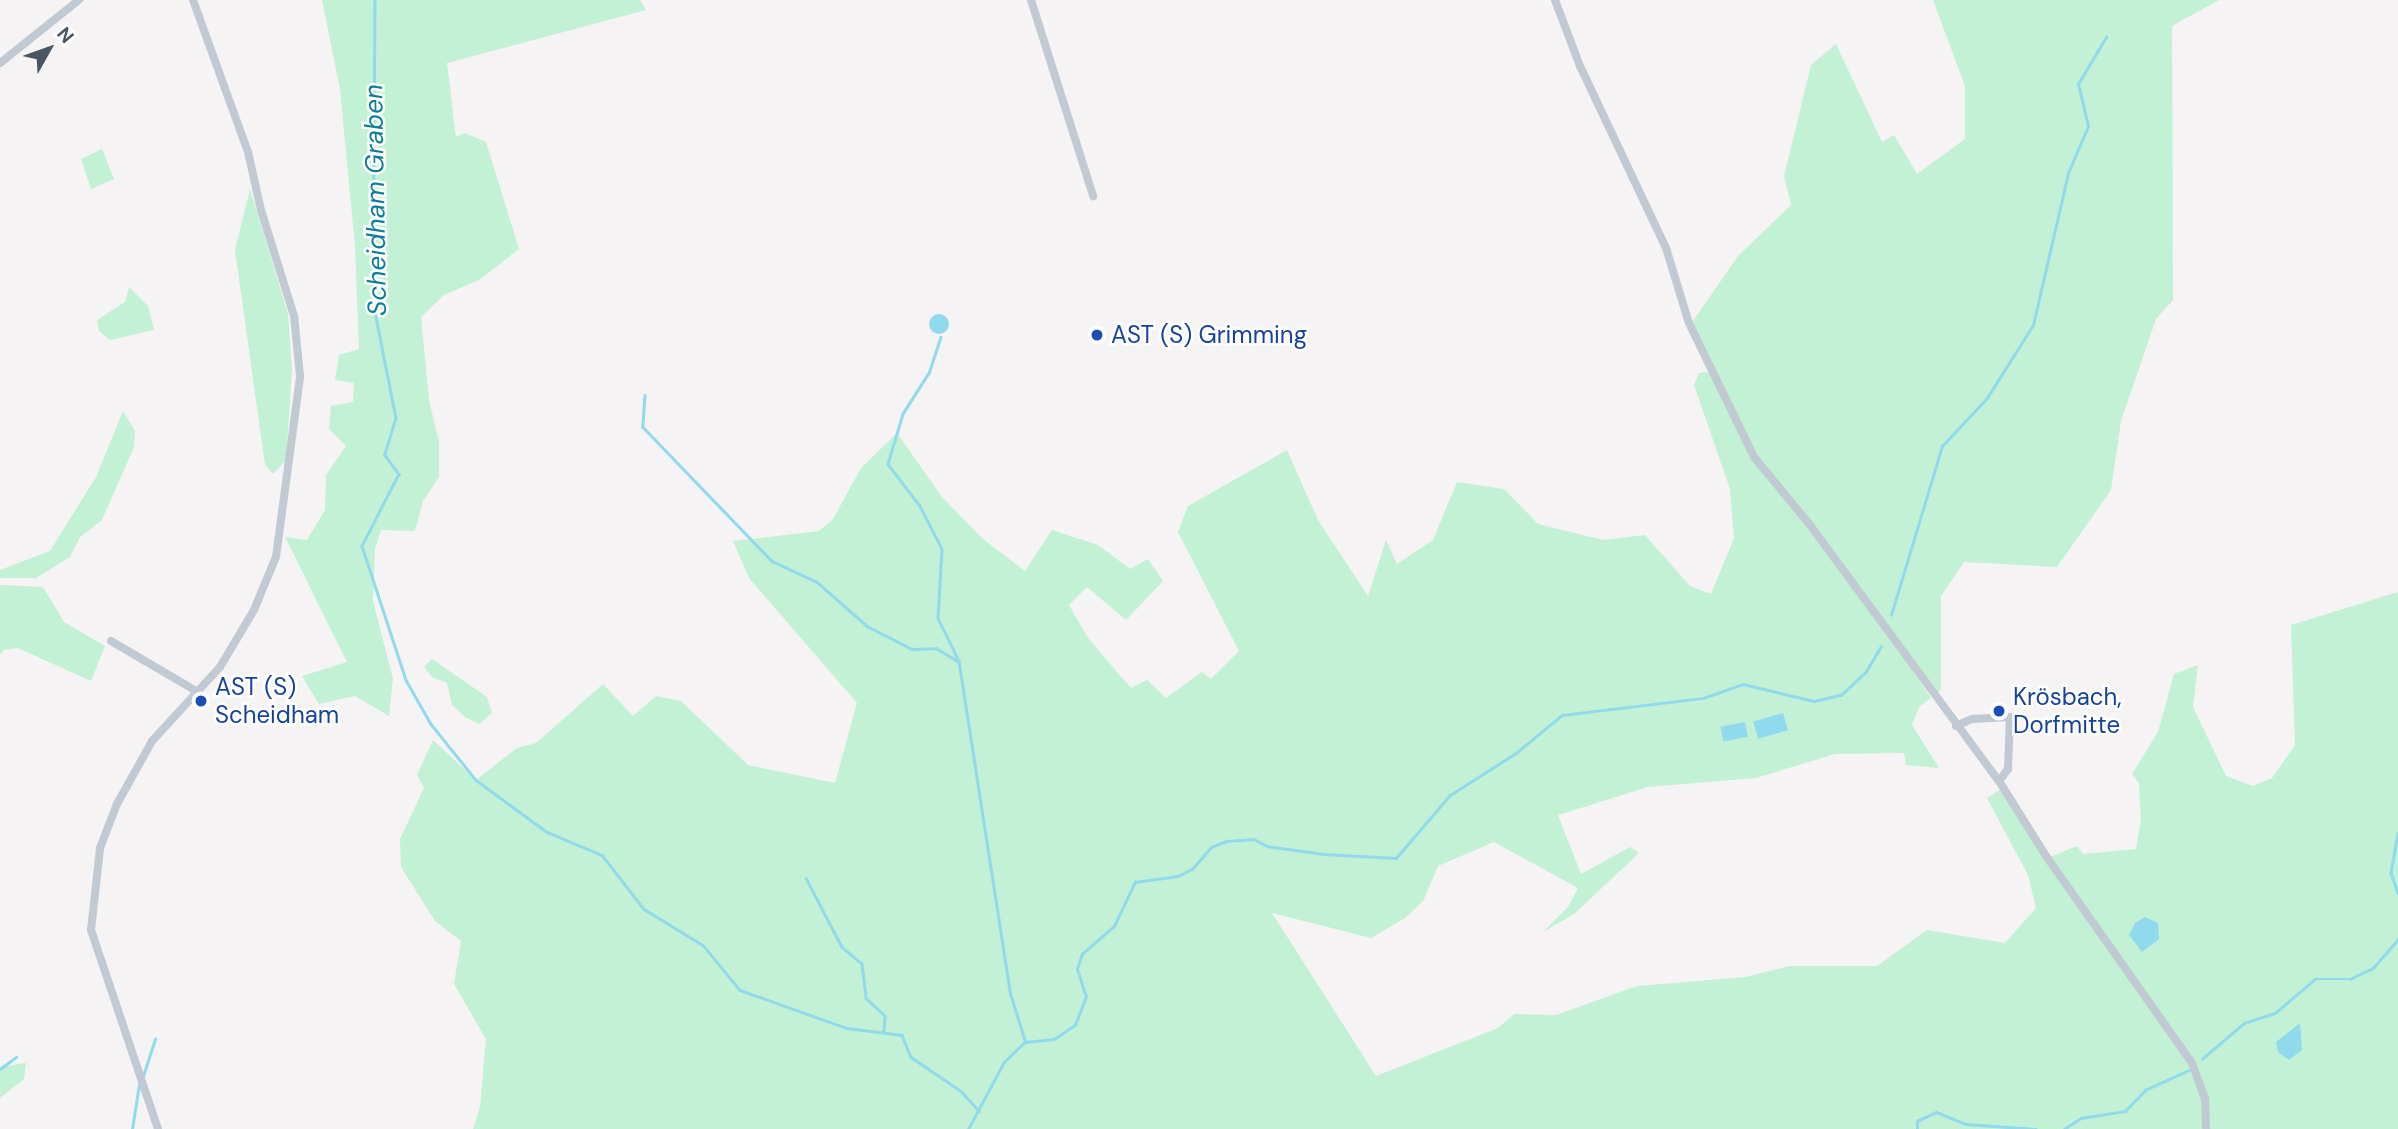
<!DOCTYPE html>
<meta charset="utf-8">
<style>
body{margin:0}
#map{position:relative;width:2398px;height:1129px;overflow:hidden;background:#f5f3f3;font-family:"DM Sans",sans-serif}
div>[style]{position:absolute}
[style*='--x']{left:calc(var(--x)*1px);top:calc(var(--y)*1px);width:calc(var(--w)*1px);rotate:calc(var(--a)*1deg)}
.green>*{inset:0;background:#c3f1d5}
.water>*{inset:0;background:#90daee;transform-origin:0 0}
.round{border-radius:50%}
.stream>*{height:2.5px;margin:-1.25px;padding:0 1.25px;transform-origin:1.25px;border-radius:1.25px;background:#90daee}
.street>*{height:8px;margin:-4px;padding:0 4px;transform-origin:4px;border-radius:4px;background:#c1cad2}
.dots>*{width:19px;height:19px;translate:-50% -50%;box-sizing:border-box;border:4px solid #fff;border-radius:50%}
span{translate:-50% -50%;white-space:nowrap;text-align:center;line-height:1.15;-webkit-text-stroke:5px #fff;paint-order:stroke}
.transit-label{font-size:24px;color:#164399}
.left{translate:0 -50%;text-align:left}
.water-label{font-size:26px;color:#0c7c9b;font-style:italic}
.north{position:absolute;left:14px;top:14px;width:70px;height:70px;-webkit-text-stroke:5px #fff;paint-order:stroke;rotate:50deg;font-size:19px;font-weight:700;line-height:28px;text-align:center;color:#4a5661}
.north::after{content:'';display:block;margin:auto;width:24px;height:32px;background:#4a5661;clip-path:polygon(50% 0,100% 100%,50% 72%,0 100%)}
</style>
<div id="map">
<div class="green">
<i style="clip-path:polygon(322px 0,640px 0,646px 10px,447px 63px,456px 137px,465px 133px,486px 142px,519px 249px,479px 280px,444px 295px,421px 317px,429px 400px,439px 442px,439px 477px,423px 501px,415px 531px,381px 530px,375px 549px,373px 601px,393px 679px,389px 716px,355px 696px,319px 704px,302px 676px,347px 662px,285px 537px,307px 540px,325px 510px,326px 475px,346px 446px,329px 429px,331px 406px,353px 402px,354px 383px,335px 380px,339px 355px,359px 349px,355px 246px,340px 89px)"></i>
<i style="clip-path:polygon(1933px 0,2219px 0,2172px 26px,2173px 300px,2156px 319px,2121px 421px,2111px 490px,2057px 567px,1964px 562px,1941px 596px,1941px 690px,1936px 694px,1890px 637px,1931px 698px,1919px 707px,1912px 725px,1939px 768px,1906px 765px,1904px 753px,1835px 754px,1756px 778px,1648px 787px,1558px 815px,1581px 874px,1630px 847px,1639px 853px,1574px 914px,1543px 932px,1568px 907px,1578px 888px,1494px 842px,1438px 866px,1423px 901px,1405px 918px,1371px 938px,1272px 913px,1376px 1076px,1498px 1028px,1514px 1014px,1556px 1015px,1637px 986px,1745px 977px,1790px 966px,1877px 966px,1927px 930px,2005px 943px,2036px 908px,2028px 875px,1987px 798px,2001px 789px,2189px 1065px,2202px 1098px,2203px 1129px,473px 1129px,480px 1107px,486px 1039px,454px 984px,461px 941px,435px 921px,401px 867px,400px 839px,424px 788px,417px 775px,433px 740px,476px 780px,517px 748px,536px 743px,603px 684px,633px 716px,656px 696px,681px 701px,748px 765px,835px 783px,857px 703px,749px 578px,733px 541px,819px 531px,833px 519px,861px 468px,897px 433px,942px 497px,983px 539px,1025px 571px,1052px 530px,1098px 545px,1130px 569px,1148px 559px,1163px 581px,1126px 620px,1087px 587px,1069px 605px,1088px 638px,1131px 688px,1147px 680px,1166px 698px,1202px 672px,1211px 679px,1239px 651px,1178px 532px,1188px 506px,1287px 450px,1318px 520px,1368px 596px,1386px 540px,1397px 564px,1433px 540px,1457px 482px,1504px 489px,1538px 524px,1603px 540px,1645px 535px,1690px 586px,1711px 594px,1734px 538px,1730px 489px,1694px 385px,1699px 373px,1709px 372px,1693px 321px,1738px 256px,1791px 205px,1784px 176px,1811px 65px,1836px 44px,1882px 142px,1894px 135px,1917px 174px,1965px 139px,1965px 86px)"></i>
<i style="clip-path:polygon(102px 149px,114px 179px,91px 189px,81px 159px)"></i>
<i style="clip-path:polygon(250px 189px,288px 314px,292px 370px,286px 460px,273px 474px,265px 465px,235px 250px)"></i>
<i style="clip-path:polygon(129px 287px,148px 306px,154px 330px,110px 340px,99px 331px,97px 320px,125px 302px)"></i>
<i style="clip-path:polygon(123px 411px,135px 431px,134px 447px,102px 520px,80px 537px,70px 557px,36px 578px,0 578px,0 570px,50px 551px,96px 477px)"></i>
<i style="clip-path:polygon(0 585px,43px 587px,64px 622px,105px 646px,91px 681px,18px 648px,4px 650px,0 655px)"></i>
<i style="clip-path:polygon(2398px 592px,2398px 1129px,2208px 1129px,2194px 1061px,2050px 857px,2077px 846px,2083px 854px,2136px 849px,2141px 820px,2139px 783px,2132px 774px,2158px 732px,2174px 674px,2198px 665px,2193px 707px,2226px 776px,2253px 786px,2272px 778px,2295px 745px,2291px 625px)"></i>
<i style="clip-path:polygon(432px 659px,487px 697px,492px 713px,479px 724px,465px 717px,452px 705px,447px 683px,432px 677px,424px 667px)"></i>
<i style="clip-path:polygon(26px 1063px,24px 1079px,0 1098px,0 1067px)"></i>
</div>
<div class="water">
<i class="round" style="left:929px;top:314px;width:20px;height:20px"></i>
<i style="left:1783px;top:713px;width:18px;height:31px;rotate:74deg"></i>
<i style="left:1745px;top:722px;width:15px;height:25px;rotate:79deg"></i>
<i style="clip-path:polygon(2145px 917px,2158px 923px,2159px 939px,2142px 952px,2129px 935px,2135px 923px)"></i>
<i style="clip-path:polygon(2300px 1023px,2302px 1050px,2289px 1060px,2278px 1052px,2276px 1042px)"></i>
</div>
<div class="stream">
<i style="--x:375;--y:0;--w:302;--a:90.4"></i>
<i style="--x:373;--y:302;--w:118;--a:78.8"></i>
<i style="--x:396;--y:418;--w:39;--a:107"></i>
<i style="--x:385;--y:455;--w:24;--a:54"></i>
<i style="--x:399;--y:474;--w:81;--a:117.2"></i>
<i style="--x:362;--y:546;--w:141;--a:71.8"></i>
<i style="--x:406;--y:680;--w:51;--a:60.4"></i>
<i style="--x:431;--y:724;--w:72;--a:51.2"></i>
<i style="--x:476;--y:780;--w:88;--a:36.2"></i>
<i style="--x:547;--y:832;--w:60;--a:22.7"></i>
<i style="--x:602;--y:855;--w:68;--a:52.1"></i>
<i style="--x:644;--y:909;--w:69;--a:31.4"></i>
<i style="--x:703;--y:945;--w:58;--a:50.6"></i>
<i style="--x:740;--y:990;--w:114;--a:19.6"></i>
<i style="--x:847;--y:1028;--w:55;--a:7.3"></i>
<i style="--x:902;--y:1035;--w:24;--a:68"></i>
<i style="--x:911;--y:1057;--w:60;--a:34.2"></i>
<i style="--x:961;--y:1091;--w:27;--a:48"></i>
<i style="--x:941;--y:337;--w:38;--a:108"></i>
<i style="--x:929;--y:373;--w:49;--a:122.4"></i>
<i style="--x:903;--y:414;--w:52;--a:106.7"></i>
<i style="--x:888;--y:464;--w:53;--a:52.7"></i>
<i style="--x:920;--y:506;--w:48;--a:62.9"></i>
<i style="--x:942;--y:549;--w:69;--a:93.3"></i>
<i style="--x:938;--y:618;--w:48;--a:64"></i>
<i style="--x:959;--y:661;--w:338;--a:81.2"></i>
<i style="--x:1011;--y:995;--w:47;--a:72.7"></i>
<i style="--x:645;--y:395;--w:32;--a:94"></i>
<i style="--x:643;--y:427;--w:186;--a:46.1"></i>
<i style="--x:772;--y:561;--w:50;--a:25"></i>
<i style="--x:817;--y:582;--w:67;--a:41.3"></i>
<i style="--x:867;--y:626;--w:51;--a:27.1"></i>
<i style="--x:912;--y:649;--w:24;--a:-2"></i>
<i style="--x:936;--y:648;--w:26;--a:31"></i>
<i style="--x:1891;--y:615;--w:177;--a:-73.2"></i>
<i style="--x:1942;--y:446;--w:66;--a:-46.8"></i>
<i style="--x:1987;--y:398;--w:86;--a:-57.8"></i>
<i style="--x:2033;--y:325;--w:156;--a:-77"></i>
<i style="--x:2068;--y:173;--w:51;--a:-66.9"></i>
<i style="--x:2088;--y:126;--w:43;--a:-103.4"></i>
<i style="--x:2078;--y:84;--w:55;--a:-59.2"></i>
<i style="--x:2398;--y:833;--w:41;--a:99.9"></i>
<i style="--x:2391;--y:873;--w:21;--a:71"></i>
<i style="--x:806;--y:878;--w:78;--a:62.4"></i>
<i style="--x:842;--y:947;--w:26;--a:40"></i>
<i style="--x:862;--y:964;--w:34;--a:83"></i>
<i style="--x:866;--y:998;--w:26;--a:43"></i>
<i style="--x:885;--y:1016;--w:15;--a:94"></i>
<i style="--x:2202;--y:1059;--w:55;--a:-40.6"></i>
<i style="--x:2244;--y:1023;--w:33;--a:-18"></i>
<i style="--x:2275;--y:1013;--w:52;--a:-40.4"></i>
<i style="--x:2315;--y:979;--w:35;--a:0"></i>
<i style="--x:2350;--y:979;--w:25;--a:-26"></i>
<i style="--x:2373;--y:968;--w:38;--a:-49"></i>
<i style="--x:0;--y:1069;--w:20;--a:-37"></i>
<i style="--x:143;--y:1076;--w:39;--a:-72"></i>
<i style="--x:132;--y:1129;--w:45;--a:-81"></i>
<i style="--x:968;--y:1129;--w:76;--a:-61.8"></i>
<i style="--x:1004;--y:1062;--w:29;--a:-44"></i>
<i style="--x:1025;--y:1042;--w:29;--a:-6"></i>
<i style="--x:1054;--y:1039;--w:25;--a:-34"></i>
<i style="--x:1075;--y:1025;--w:30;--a:-69"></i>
<i style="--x:1086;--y:997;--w:29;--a:-108"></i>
<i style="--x:1077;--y:969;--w:16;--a:-72"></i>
<i style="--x:1082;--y:954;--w:43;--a:-41.2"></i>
<i style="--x:1114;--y:926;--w:49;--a:-64.5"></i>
<i style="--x:1135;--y:882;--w:43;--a:-7.9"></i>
<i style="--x:1178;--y:876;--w:16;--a:-27"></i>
<i style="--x:1192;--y:869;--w:29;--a:-49"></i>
<i style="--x:1211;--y:847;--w:17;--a:-21"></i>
<i style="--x:1227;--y:841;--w:27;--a:-4"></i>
<i style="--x:1254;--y:839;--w:15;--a:28"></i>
<i style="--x:1267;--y:846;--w:57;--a:8.1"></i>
<i style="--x:1323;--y:854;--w:73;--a:3.1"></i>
<i style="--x:1396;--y:858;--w:83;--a:-49.4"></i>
<i style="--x:1450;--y:795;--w:78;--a:-32.5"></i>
<i style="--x:1516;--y:753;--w:60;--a:-39.6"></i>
<i style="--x:1562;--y:715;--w:142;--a:-6.9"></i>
<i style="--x:1703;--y:698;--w:42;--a:-19.3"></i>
<i style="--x:1743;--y:684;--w:73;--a:13.5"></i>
<i style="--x:1814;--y:701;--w:28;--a:-13"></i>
<i style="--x:1841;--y:695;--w:33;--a:-43"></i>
<i style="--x:1865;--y:673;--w:31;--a:-59"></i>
<i style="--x:1917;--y:1129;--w:8;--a:-90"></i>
<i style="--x:1917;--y:1121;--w:21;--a:-25"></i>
<i style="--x:1936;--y:1112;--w:32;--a:22"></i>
<i style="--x:1966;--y:1124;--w:70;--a:4.1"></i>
<i style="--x:2064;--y:1129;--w:20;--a:-33"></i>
<i style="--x:2081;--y:1118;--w:45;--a:-9"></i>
<i style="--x:2125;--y:1111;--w:29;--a:-46"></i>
<i style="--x:2145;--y:1090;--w:48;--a:-24.4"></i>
</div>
<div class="street">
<i style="--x:1031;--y:0;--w:206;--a:72.4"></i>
<i style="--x:1555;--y:0;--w:71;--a:69.3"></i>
<i style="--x:1580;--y:66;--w:201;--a:64.7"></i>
<i style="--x:1666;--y:248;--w:78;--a:73"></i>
<i style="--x:1689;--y:323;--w:149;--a:64.1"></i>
<i style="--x:1754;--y:457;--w:88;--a:50.5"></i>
<i style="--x:1810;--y:525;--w:318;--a:53.6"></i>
<i style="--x:1999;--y:781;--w:89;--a:57.9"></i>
<i style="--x:2046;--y:856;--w:253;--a:54.8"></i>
<i style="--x:2192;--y:1063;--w:37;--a:70"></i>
<i style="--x:2205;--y:1098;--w:31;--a:88"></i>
<i style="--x:0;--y:63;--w:101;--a:-38.6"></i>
<i style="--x:111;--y:641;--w:101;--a:30.4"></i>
<i style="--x:1956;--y:726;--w:17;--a:-24"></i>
<i style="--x:1972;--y:719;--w:38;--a:-3"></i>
<i style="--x:2010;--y:717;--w:52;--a:92.2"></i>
<i style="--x:2008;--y:769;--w:15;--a:127"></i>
<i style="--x:158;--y:1129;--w:210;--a:-108.6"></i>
<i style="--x:91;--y:930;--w:82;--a:-83.7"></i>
<i style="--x:100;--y:848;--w:47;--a:-68.9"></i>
<i style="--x:117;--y:804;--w:72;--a:-60.9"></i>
<i style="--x:152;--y:741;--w:100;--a:-47.4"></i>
<i style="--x:220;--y:667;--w:66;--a:-59.2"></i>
<i style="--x:254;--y:610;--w:57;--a:-67.5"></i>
<i style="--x:276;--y:557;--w:183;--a:-82.4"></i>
<i style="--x:300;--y:376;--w:60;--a:-95.7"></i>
<i style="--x:294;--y:316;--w:111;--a:-107.3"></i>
<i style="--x:261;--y:210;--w:59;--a:-102.6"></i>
<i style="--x:248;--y:152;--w:162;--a:-109.9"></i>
</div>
<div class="dots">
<i style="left:1097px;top:335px;background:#1a4fb4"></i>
<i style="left:201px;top:701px;background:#1a4fb4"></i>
<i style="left:1999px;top:711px;background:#1a4fb4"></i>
</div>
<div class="transit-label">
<span class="left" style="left:1111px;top:335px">AST (S) Grimming</span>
<span class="left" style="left:215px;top:701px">AST (S)<br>Scheidham</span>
<span class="left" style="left:2013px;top:711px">Krösbach,<br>Dorfmitte</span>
</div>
<div class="water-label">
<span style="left:376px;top:200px;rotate:-91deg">Scheidham Graben</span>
</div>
<div class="north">N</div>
</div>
